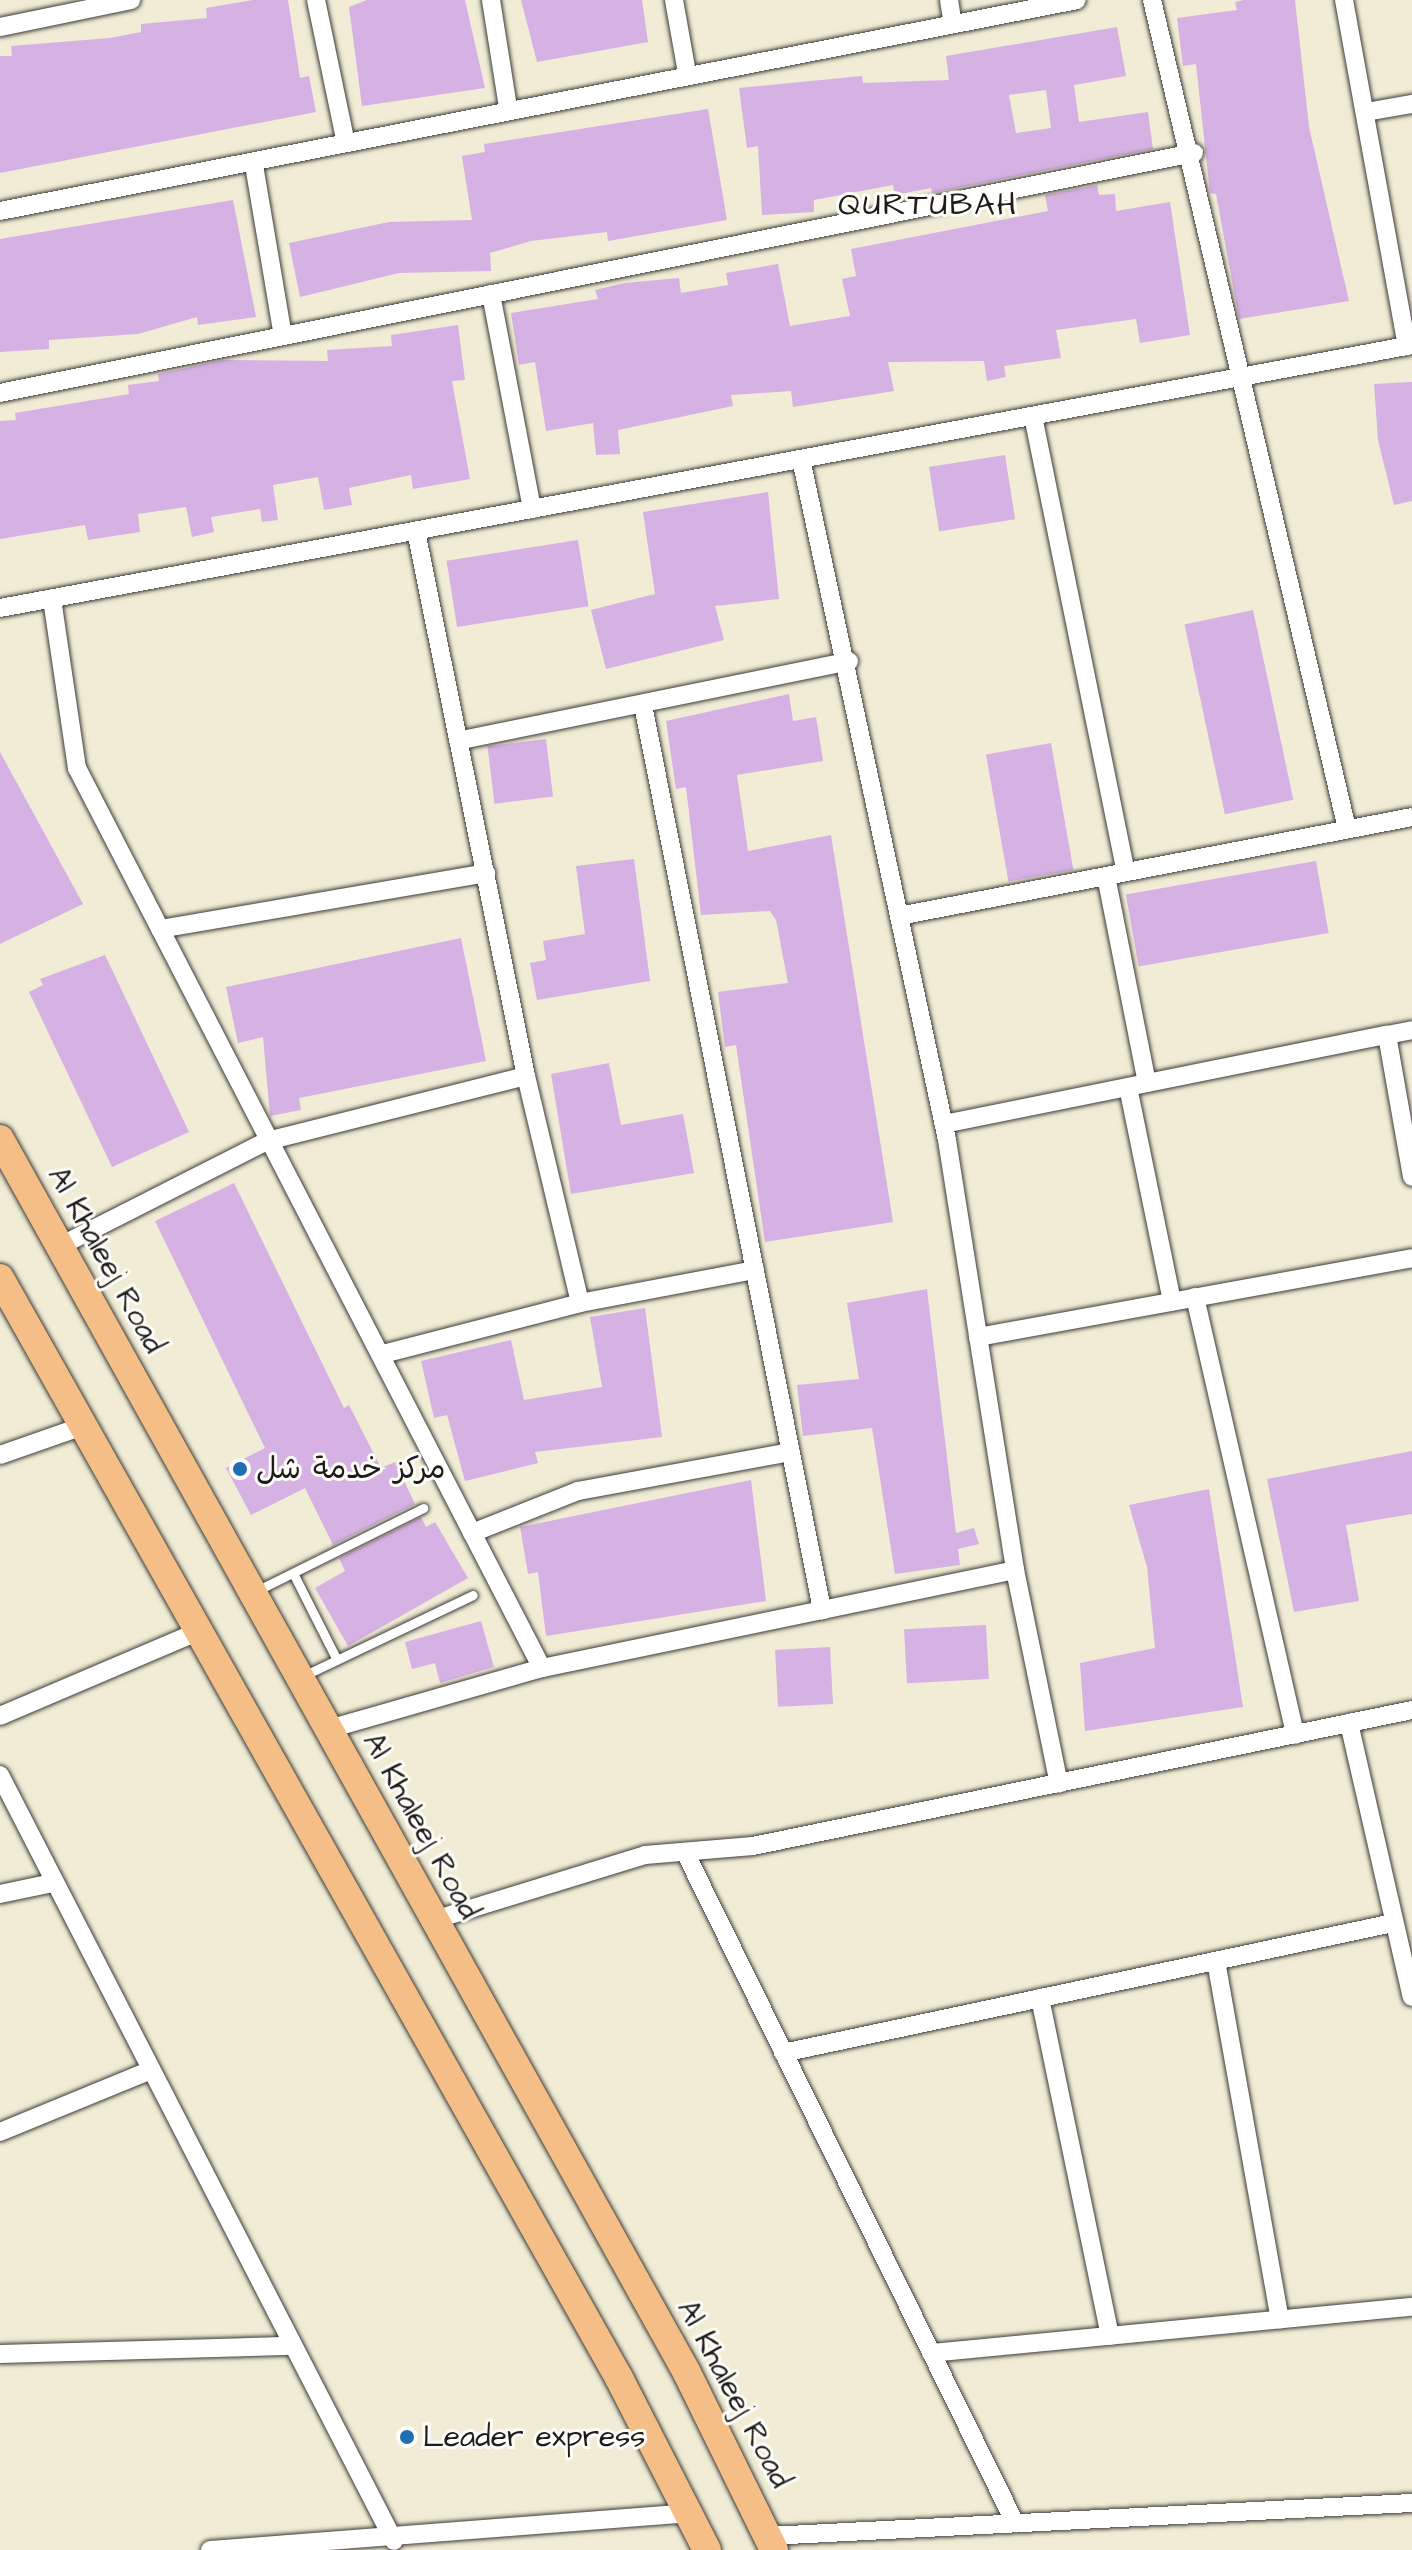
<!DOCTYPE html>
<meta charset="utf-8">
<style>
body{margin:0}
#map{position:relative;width:1412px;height:2550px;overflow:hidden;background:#f0ecd5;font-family:"Architects Daughter","Playpen Sans Arabic",sans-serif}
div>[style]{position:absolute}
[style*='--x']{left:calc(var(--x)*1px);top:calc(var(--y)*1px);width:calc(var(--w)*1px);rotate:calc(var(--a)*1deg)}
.building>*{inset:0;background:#d6b1e3;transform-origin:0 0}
.roads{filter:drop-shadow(0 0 2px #3c3b38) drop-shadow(0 0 2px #3c3b38)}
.service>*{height:9px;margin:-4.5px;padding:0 4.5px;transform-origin:4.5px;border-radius:4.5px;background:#fff}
.minor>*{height:18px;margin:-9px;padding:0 9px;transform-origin:9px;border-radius:9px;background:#fff}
.primary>*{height:28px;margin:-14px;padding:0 14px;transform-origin:14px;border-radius:14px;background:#f6be87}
.dots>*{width:22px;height:22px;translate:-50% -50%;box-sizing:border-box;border:4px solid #fdfcf7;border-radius:50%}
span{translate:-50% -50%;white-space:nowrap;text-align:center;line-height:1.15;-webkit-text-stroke:6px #fdfcf7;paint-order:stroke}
.street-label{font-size:30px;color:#1c1c1c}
.poi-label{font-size:30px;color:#1c1c1c}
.left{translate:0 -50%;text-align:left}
.neighbourhood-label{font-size:32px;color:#1c1c1c;letter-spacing:2px}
</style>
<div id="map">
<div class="building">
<i style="clip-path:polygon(253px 0,288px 0,300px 78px,309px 76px,316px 112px,0 173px,0 56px,12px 56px,11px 46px,110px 38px,141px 32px,141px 24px,207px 18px,206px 8px)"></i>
<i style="clip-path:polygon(367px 0,465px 0,485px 88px,362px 106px,349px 7px)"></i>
<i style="clip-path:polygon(521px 0,642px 0,648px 42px,537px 62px)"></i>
<i style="clip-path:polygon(1244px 0,1295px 0,1309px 127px,1349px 301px,1239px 319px,1216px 194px,1210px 193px,1196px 64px,1183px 66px,1177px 18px,1237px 10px,1235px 2px)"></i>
<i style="clip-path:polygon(evenodd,1117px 27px,1126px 76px,1074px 85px,1079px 122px,1148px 112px,1153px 149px,932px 193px,931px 188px,895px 195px,893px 185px,814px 200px,814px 212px,762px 215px,758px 146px,747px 148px,739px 88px,862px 76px,863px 83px,949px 80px,946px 56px,1117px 27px,1046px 90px,1051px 128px,1016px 133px,1009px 95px,1046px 90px)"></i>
<i style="clip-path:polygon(708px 109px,727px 220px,608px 241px,607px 232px,531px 241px,490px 253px,491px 271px,399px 273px,300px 297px,289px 243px,389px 222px,472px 220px,462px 156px,485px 152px,484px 144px)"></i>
<i style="clip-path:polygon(1097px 185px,1099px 195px,1115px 194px,1116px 211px,1170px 202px,1190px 335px,1140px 343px,1136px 319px,1056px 330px,1061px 358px,1004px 366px,1006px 377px,987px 381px,984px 361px,888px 362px,894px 391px,793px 407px,791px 391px,731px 395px,733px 406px,618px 430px,620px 454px,596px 455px,593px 423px,546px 431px,535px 362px,519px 365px,511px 313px,598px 299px,595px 290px,625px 283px,679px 278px,681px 293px,728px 285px,726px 273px,778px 264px,790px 326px,850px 316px,842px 279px,856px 276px,851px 249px,1048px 211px,1045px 195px)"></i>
<i style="clip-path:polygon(233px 200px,256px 317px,198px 325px,197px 317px,138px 334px,49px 340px,49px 349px,0 352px,0 239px)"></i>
<i style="clip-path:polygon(458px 325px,465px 380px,452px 381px,470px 479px,413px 489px,411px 475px,349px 488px,352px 505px,324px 510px,318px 477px,273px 485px,278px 520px,262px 522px,260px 509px,211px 517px,214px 532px,192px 537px,186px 507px,138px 514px,140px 532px,88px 540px,85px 525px,0 539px,0 421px,16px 420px,15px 413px,129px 394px,128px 385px,159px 381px,158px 374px,223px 360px,328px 361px,327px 350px,392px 346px,391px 335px)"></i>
<i style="clip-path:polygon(1412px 382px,1412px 501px,1394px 505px,1378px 440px,1374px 384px)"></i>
<i style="left:1005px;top:455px;width:65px;height:77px;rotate:81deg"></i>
<i style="clip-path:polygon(768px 492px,779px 599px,715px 606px,724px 640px,606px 669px,591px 610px,655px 594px,643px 512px)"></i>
<i style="left:578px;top:540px;width:67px;height:133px;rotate:81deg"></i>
<i style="left:1253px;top:610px;width:194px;height:70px;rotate:78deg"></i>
<i style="clip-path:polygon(789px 694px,793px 721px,816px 717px,823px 761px,737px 775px,748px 851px,831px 835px,893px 1222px,765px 1242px,736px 1045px,725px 1047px,718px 992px,788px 983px,776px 920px,770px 911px,701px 915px,686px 787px,676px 789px,666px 721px)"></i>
<i style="left:546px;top:739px;width:58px;height:59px;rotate:83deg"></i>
<i style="left:1051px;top:743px;width:129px;height:66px;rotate:80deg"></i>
<i style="clip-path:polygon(0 752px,83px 904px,0 944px)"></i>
<i style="clip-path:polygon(634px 859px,650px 981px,537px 1000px,530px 963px,546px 960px,543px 941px,585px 934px,576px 866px)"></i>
<i style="left:1316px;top:861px;width:73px;height:193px;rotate:80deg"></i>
<i style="clip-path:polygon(461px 938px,486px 1061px,299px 1098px,301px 1110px,270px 1116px,263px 1037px,238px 1043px,226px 987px)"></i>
<i style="clip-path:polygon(105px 955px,189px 1132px,112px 1167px,29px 992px,43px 985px,40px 979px)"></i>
<i style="clip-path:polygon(609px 1063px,621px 1125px,683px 1114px,694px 1173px,571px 1194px,551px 1074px)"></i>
<i style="clip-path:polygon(234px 1183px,344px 1408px,349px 1405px,381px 1468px,395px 1462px,415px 1504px,333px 1545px,305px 1488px,251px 1515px,226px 1468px,265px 1448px,155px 1221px)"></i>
<i style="clip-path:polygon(927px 1289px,956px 1533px,974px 1528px,979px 1544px,958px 1549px,960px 1565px,895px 1574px,872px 1428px,803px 1436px,797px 1385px,859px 1379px,847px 1303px)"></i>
<i style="clip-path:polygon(645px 1308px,662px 1437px,535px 1452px,538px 1463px,465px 1481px,447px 1415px,434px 1418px,421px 1361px,511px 1340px,524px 1400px,602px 1387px,590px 1317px)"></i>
<i style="clip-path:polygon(1412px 1451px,1412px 1514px,1346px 1525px,1359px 1601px,1294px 1612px,1267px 1479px)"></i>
<i style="clip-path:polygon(751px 1480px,766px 1601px,546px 1636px,538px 1572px,528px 1574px,520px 1527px)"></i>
<i style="clip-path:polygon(1209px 1489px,1243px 1707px,1085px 1731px,1080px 1663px,1155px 1648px,1147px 1567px,1129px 1505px)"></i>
<i style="clip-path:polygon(421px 1517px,426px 1527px,435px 1522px,468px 1578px,348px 1646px,315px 1588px,345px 1571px,339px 1558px)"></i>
<i style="clip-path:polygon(481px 1621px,494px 1667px,440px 1683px,435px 1663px,412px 1669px,405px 1642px)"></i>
<i style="left:986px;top:1625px;width:54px;height:82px;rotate:87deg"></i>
<i style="left:830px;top:1647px;width:57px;height:55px;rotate:87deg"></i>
</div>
<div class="roads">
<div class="service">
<i style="--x:293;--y:1573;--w:97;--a:63.2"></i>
<i style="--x:254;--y:1592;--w:189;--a:-26.4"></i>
<i style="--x:303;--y:1676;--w:188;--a:-25.5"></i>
</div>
<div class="minor">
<i style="--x:316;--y:0;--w:146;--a:78.2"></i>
<i style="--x:491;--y:0;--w:108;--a:81"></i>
<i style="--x:674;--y:0;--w:74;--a:79.9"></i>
<i style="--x:949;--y:0;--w:24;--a:81"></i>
<i style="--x:1152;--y:0;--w:852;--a:76.76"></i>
<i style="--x:1344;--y:0;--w:352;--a:79.7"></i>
<i style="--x:0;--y:27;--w:134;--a:-11.6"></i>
<i style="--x:1366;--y:112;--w:47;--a:-9.9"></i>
<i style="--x:254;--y:165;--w:173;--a:80.4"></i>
<i style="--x:0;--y:211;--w:1097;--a:-11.08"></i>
<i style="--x:491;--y:294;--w:219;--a:79.2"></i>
<i style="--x:0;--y:393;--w:1218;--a:-11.37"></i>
<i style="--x:1033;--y:416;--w:465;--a:78.5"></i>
<i style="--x:801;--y:459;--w:696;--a:77.9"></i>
<i style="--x:947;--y:1140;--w:435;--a:81"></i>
<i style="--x:1015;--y:1570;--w:218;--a:78.4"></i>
<i style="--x:416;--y:531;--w:556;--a:78.59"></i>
<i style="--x:526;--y:1076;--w:233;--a:76.6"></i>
<i style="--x:52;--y:599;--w:171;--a:81.6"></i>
<i style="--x:77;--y:768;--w:1013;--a:62.68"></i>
<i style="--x:0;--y:608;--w:1436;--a:-10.55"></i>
<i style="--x:643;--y:705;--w:923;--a:78.81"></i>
<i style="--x:462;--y:740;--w:395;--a:-11.5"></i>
<i style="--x:1106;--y:876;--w:211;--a:78.8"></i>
<i style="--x:899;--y:916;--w:522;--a:-10.92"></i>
<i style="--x:160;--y:929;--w:331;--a:-9.7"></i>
<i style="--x:1387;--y:1035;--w:25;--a:-11"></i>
<i style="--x:1128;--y:1087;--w:219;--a:78.4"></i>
<i style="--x:944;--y:1124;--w:452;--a:-11.4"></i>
<i style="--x:1387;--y:1035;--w:144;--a:80"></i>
<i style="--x:60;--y:1246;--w:232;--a:-26.9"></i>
<i style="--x:267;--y:1141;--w:267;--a:-14.1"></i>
<i style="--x:1195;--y:1297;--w:449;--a:77.1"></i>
<i style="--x:978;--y:1337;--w:441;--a:-10.3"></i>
<i style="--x:383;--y:1354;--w:203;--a:-14.5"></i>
<i style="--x:580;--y:1303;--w:178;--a:-10.7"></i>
<i style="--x:0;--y:1455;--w:88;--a:-19.3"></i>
<i style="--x:472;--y:1533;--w:114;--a:-21.6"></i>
<i style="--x:578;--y:1491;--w:216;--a:-10.4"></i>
<i style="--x:0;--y:1716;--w:216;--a:-23.1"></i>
<i style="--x:1349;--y:1723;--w:281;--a:77.1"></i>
<i style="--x:329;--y:1729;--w:222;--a:-16"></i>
<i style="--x:542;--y:1668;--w:483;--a:-11.7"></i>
<i style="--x:0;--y:1775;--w:861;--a:62.78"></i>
<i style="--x:685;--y:1852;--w:748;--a:63.81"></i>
<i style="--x:0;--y:1894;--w:53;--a:-11.9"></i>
<i style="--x:434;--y:1920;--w:221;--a:-17.1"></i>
<i style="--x:645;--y:1855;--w:108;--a:-4.8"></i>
<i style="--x:753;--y:1846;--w:673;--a:-11.66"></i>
<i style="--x:1216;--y:1961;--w:364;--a:79.9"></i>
<i style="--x:1040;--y:1998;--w:345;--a:78.3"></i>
<i style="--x:783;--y:2053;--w:624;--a:-12.03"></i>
<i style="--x:0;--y:2132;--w:161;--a:-22.3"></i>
<i style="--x:931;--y:2353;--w:483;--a:-5.5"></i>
<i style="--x:0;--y:2354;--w:292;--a:-1.6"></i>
<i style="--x:769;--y:2536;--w:644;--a:-2.94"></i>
<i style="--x:210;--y:2550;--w:480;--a:-4.4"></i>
</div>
<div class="primary">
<i style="--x:0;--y:1139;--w:1412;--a:60.89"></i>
<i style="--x:687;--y:2373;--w:197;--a:63.8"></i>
<i style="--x:0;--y:1278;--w:1262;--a:60.63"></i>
<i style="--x:619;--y:2378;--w:193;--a:62.9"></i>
</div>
</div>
<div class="dots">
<i style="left:240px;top:1469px;background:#1f6fb2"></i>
<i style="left:407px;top:2437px;background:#1f6fb2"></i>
</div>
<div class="street-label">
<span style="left:106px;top:1260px;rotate:61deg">Al Khaleej Road</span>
<span style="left:421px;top:1826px;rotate:61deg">Al Khaleej Road</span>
<span style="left:734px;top:2394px;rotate:62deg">Al Khaleej Road</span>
</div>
<div class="poi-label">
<span class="left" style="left:256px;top:1469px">مركز خدمة شل</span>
<span class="left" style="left:423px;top:2437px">Leader express</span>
</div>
<div class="neighbourhood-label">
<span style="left:928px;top:205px">QURTUBAH</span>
</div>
</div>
